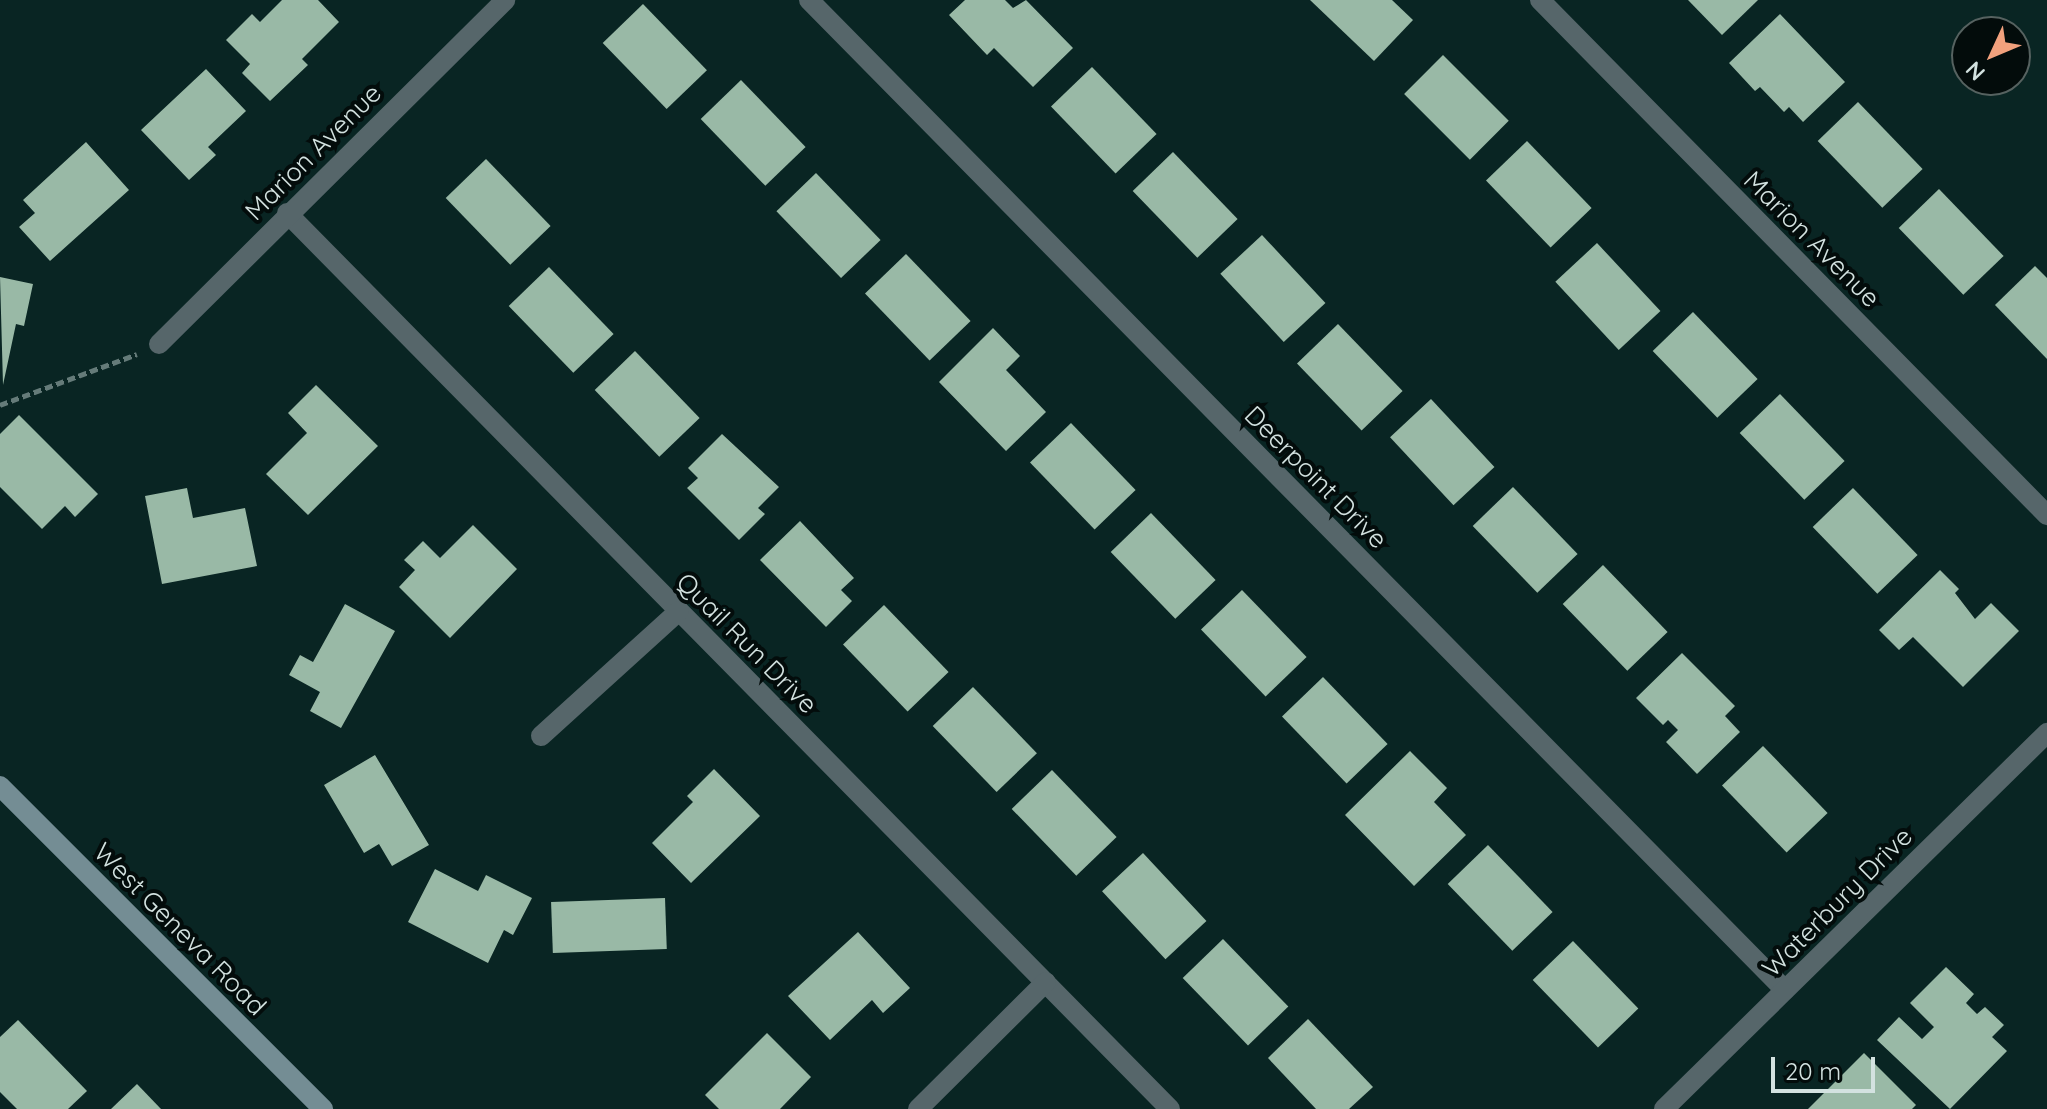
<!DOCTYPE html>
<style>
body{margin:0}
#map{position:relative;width:2047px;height:1109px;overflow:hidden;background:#092523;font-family:Quicksand,sans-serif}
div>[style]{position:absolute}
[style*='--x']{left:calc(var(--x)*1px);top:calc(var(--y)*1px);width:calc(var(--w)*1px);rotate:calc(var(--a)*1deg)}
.building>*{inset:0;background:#99b9a6;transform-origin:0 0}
.path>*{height:5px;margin-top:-2.5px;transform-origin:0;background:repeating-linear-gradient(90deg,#657b79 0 8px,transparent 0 12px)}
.street>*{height:20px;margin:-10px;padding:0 10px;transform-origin:10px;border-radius:10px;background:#56666a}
.secondary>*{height:20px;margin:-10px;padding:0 10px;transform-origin:10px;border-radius:10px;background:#748d94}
span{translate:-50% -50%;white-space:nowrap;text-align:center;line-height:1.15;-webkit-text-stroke:8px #030c0b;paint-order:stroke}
.street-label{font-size:26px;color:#d3e2e0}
.north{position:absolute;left:1951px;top:16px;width:80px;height:80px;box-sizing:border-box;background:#030c0b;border:2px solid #566260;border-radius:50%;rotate:226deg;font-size:22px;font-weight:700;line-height:32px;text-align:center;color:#d3e2e0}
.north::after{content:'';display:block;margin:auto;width:28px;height:36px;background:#f1a17d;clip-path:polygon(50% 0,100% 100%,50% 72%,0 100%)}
.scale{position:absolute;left:1771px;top:1057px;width:104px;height:36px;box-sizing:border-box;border:4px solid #d3e2e0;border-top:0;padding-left:10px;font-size:24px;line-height:28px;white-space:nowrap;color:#d3e2e0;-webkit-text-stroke:6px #030c0b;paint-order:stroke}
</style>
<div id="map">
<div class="building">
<i style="clip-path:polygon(282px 0,318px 0,339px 22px,302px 59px,308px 65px,270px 101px,242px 73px,250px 64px,226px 40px,252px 14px,260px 22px)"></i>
<i style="clip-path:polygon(965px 0,1005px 0,1013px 8px,1026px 0,1073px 48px,1033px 87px,994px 48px,987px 55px,949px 15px)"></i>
<i style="clip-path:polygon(1310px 0,1392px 0,1413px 20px,1374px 61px)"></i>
<i style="clip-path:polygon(1688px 0,1758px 0,1722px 35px)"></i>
<i style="left:643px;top:4px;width:92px;height:56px;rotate:46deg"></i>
<i style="clip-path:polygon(1780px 14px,1845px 82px,1803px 122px,1789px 107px,1784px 112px,1760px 87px,1755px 91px,1729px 63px)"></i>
<i style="left:1443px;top:55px;width:93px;height:55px;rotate:45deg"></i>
<i style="left:1092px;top:67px;width:93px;height:57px;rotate:46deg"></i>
<i style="clip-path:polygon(206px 69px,246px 111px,208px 147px,216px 155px,189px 180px,141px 130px)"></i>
<i style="left:741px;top:80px;width:93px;height:56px;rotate:46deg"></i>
<i style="left:1858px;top:102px;width:93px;height:56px;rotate:46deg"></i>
<i style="left:1527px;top:141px;width:93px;height:57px;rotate:46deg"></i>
<i style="clip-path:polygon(86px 142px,129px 190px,50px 261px,19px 227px,35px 213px,23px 200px)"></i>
<i style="left:1173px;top:152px;width:93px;height:56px;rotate:46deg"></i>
<i style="left:486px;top:159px;width:93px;height:56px;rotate:46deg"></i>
<i style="left:816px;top:173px;width:93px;height:55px;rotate:46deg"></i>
<i style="left:1939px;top:189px;width:93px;height:56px;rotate:46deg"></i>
<i style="left:1262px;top:235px;width:93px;height:57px;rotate:47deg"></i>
<i style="left:1597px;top:243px;width:93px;height:57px;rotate:47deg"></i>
<i style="left:906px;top:254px;width:93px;height:57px;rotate:46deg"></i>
<i style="clip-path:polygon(2035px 266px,2047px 278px,2047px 359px,1995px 305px)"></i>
<i style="left:549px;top:267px;width:93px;height:56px;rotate:46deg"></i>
<i style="clip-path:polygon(0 277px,33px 284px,24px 326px,16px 324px,3px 385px)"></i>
<i style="left:1693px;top:312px;width:93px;height:56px;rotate:46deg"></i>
<i style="left:1338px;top:324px;width:93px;height:57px;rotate:46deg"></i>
<i style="clip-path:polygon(993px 328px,1020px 356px,1006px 370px,1046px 412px,1006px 451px,939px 382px)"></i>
<i style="left:635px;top:351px;width:93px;height:56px;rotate:46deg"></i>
<i style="clip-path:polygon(316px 385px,378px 446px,308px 515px,266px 474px,307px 433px,288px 413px)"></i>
<i style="left:1780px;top:394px;width:93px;height:56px;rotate:46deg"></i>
<i style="left:1431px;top:399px;width:93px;height:56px;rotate:47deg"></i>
<i style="clip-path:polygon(19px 415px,98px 494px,75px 517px,65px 506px,42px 529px,0 487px,0 434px)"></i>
<i style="left:1071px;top:423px;width:93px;height:57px;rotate:46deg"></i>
<i style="clip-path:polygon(722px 434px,779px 487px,758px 508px,765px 514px,739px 540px,687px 488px,698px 478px,688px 468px)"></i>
<i style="left:1513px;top:487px;width:93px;height:56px;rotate:46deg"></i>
<i style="clip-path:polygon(187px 488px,193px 518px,245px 508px,257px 566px,162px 584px,145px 496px)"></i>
<i style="left:1853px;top:488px;width:93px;height:56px;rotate:46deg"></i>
<i style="left:1151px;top:513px;width:93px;height:56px;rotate:46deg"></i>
<i style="clip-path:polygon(800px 521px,854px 578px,841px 590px,852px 601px,826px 627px,760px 560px)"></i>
<i style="clip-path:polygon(473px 525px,517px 569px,450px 638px,399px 587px,415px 570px,404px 560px,423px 541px,440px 558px)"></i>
<i style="left:1603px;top:565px;width:93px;height:56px;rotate:46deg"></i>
<i style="clip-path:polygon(1940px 570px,1959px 589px,1955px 593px,1975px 619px,1991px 603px,2019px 631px,1963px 687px,1913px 637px,1899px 650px,1879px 630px)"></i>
<i style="left:1242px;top:590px;width:93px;height:57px;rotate:46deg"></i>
<i style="clip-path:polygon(345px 604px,395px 631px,341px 728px,310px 711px,320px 692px,289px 675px,300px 655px,313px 662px)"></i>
<i style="left:884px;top:605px;width:93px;height:57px;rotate:46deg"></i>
<i style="clip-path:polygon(1682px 653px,1735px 706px,1725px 716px,1740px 732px,1697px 774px,1666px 742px,1678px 730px,1668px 720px,1663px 725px,1636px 698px)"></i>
<i style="left:1323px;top:677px;width:93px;height:57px;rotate:46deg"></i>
<i style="left:973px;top:687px;width:92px;height:56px;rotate:46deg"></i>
<i style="left:1763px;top:746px;width:93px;height:57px;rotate:46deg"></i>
<i style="clip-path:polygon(1410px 751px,1447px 788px,1434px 802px,1466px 835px,1414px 886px,1345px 815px)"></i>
<i style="clip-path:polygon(375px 755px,429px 845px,392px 866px,379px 844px,364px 853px,324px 785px)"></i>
<i style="clip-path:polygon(714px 769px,760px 816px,691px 883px,652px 843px,693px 802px,687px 796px)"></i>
<i style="left:1052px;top:770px;width:93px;height:56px;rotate:46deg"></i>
<i style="left:1488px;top:845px;width:93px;height:56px;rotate:46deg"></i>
<i style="left:1143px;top:853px;width:93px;height:56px;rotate:47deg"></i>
<i style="clip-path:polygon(435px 869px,478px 891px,486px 875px,532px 898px,513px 935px,504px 930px,488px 963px,408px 922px)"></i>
<i style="left:665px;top:898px;width:51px;height:114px;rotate:88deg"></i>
<i style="clip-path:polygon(858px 932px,910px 988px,883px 1013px,872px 1000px,830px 1040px,788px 996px)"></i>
<i style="left:1223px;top:939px;width:94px;height:56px;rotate:46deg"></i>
<i style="left:1573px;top:941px;width:94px;height:56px;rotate:46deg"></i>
<i style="clip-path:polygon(1946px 967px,1974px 994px,1966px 1003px,1977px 1014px,1985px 1007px,2004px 1025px,1992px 1037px,2007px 1051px,1950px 1109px,1877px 1040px,1899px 1017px,1922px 1039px,1934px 1027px,1910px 1003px)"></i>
<i style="clip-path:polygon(1308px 1019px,1373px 1087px,1349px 1109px,1316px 1109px,1268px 1058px)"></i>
<i style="clip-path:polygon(18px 1020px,87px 1091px,68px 1109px,17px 1109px,0 1092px,0 1037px)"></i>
<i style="clip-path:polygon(767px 1033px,811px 1077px,780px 1109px,719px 1109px,705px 1095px)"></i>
<i style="clip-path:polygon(1864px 1053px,1916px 1105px,1912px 1109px,1808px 1109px)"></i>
<i style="clip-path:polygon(137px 1084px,161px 1109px,111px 1109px)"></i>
</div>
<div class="path">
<i style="--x:0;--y:405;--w:146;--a:-20.4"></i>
</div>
<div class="street">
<i style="--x:809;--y:0;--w:1390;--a:45.41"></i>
<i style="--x:1540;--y:0;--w:723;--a:45.45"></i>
<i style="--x:287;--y:213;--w:1258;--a:45.42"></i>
<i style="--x:159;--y:344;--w:488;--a:-44.8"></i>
<i style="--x:541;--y:736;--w:186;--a:-42.2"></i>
<i style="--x:918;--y:1109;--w:180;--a:-44.8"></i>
<i style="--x:1664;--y:1109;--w:537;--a:-44.47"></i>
</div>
<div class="secondary">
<i style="--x:0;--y:786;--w:457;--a:45"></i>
</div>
<div class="street-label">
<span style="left:313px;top:152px;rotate:-45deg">Marion Avenue</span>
<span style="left:1812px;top:239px;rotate:45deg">Marion Avenue</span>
<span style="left:1316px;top:477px;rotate:45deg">Deerpoint Drive</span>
<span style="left:747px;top:643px;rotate:45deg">Quail Run Drive</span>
<span style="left:1837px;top:902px;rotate:-45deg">Waterbury Drive</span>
<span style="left:180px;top:929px;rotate:45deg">West Geneva Road</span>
</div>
<div class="north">N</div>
<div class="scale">20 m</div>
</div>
